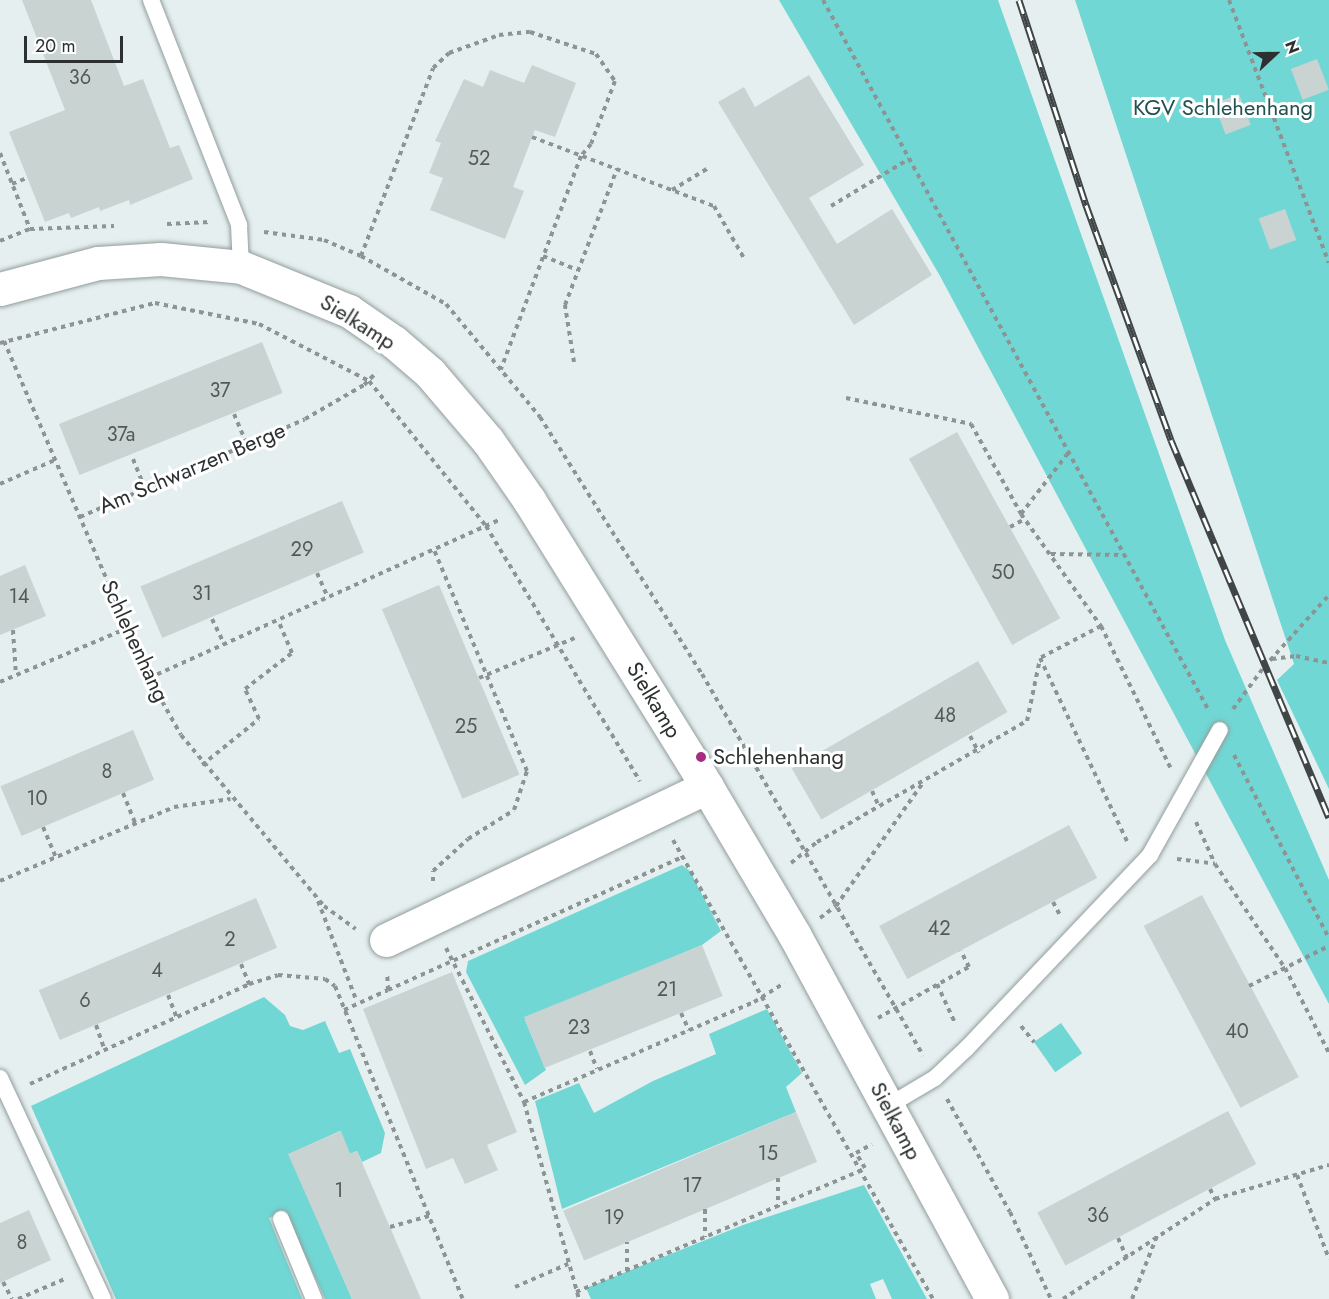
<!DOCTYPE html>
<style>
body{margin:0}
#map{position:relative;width:1329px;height:1299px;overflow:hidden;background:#e5efef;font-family:Jost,sans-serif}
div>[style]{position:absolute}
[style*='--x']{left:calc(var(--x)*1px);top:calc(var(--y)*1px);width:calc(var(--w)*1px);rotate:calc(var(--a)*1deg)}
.green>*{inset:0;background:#71d7d4;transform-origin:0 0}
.building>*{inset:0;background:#c9d3d2;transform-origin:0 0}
.path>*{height:4px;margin-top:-2px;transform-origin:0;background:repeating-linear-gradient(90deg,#8d9494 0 4.5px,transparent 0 9px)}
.roads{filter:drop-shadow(0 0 2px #939d9c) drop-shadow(0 0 2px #939d9c)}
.lane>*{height:16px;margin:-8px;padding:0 8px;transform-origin:8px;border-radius:8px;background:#fff}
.street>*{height:33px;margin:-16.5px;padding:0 16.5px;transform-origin:16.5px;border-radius:16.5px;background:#fff}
.rail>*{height:7px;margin-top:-3.5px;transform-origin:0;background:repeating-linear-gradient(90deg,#fff 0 14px,#404545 0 28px);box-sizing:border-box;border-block:2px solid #404545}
.dots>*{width:16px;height:16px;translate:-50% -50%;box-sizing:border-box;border:3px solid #fff;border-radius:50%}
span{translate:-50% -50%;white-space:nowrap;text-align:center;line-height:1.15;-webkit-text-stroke:6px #fff;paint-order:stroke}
.number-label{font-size:20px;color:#535958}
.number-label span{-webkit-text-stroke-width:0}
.park-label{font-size:22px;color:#205250}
.street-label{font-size:22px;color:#2c3030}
.poi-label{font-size:22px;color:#2c3030}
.left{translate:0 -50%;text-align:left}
.north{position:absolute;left:1245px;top:24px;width:60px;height:60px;-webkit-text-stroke:4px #fff;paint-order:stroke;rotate:68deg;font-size:16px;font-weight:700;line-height:24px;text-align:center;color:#2c3030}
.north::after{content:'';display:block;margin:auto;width:21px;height:27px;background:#2c3030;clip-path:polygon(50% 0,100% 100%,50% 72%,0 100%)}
.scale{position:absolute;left:24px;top:36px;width:99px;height:27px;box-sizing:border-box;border:3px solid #2c3030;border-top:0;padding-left:8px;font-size:18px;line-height:21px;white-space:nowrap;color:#2c3030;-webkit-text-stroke:4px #fff;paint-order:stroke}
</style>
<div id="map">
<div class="green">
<i style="clip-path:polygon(779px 0,998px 0,1225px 640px,1329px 880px,1329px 1004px,940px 276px)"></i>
<i style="clip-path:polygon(1075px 0,1329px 0,1329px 789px,1277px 680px,1294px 664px)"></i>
<i style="clip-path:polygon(682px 865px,690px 871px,721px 931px,702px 945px,525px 1020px,546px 1070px,525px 1085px,466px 972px,468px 961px)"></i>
<i style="clip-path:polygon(264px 997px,285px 1015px,290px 1026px,303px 1030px,325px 1021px,339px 1053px,350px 1049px,385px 1133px,381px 1153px,362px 1162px,357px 1151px,350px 1154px,340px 1131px,289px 1154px,352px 1299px,325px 1299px,285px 1211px,269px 1218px,302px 1299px,116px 1299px,31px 1106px)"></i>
<i style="clip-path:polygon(767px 1009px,802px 1073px,786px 1087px,796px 1112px,562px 1209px,535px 1101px,579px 1083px,594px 1113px,653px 1081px,716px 1054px,709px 1034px)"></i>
<i style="left:1061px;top:1023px;width:37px;height:33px;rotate:55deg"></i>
<i style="clip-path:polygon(864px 1185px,927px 1299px,892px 1299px,883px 1279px,870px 1284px,876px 1299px,591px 1299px,586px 1288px,743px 1225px)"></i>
</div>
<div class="building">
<i style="clip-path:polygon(22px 0,91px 0,124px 86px,143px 79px,170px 148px,179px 145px,193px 179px,130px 205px,129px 200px,100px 211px,99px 207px,71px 218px,69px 213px,45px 222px,9px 132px,65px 110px)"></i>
<i style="left:1317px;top:59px;width:33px;height:28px;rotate:69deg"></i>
<i style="clip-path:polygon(532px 65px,576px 83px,555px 137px,535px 130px,513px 187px,524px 191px,505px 239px,430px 210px,443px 178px,429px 173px,441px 143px,435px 141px,464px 79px,483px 87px,490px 70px,524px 83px)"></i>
<i style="clip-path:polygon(809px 75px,864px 165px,809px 198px,837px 244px,892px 209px,932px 275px,854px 325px,718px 102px,744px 87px,755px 107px)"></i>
<i style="left:1239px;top:94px;width:33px;height:27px;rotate:69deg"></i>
<i style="left:1285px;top:209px;width:33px;height:28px;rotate:70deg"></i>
<i style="left:262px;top:342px;width:55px;height:219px;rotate:68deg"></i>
<i style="left:957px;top:432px;width:213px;height:55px;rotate:61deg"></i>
<i style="left:342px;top:501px;width:56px;height:219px;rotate:67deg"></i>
<i style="clip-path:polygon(25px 565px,46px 616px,0 635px,0 576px)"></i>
<i style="left:439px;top:585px;width:206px;height:62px;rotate:67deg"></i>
<i style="left:978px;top:661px;width:59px;height:215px;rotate:60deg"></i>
<i style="left:133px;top:730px;width:54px;height:144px;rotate:67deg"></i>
<i style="left:1069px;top:825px;width:60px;height:215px;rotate:62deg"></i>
<i style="left:1202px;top:895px;width:206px;height:66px;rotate:62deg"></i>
<i style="left:256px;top:898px;width:54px;height:236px;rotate:67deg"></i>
<i style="left:702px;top:945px;width:55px;height:192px;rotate:68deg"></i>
<i style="clip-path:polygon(452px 972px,517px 1132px,487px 1145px,498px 1170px,465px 1184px,453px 1158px,426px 1169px,363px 1009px)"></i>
<i style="left:1228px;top:1111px;width:60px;height:216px;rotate:62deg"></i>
<i style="left:796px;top:1112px;width:54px;height:253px;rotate:67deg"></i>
<i style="clip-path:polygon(341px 1131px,350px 1154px,357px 1151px,421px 1299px,352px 1299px,288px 1154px)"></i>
<i style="clip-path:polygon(29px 1210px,51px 1260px,0 1283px,0 1223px)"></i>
</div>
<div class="path">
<i style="--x:823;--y:0;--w:807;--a:61.5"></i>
<i style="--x:1229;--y:0;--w:281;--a:69.2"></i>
<i style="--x:532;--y:137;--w:195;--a:20.8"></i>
<i style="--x:714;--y:206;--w:62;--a:60.1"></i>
<i style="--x:0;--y:153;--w:82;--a:68.5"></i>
<i style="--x:12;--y:184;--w:16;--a:-22"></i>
<i style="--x:672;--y:190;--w:44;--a:-31.2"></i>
<i style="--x:831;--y:206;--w:91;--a:-31.1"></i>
<i style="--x:167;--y:224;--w:43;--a:-2.7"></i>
<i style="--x:264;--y:232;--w:61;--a:7.6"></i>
<i style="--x:324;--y:240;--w:40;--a:23.4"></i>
<i style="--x:361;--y:256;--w:98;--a:29.5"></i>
<i style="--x:446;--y:304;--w:147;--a:50.2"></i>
<i style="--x:540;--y:417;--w:304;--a:57.8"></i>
<i style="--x:702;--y:674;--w:441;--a:59.9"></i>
<i style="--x:0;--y:241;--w:32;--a:-22"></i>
<i style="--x:30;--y:229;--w:84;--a:-2"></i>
<i style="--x:361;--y:256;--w:201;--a:-69"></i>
<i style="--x:433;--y:68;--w:22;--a:-43"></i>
<i style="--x:449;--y:53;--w:53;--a:-19.8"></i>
<i style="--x:499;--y:35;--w:31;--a:-6"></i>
<i style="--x:530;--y:32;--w:70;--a:18.4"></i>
<i style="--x:596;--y:54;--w:33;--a:55"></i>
<i style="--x:615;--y:81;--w:67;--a:110.9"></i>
<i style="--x:591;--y:144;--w:16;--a:130"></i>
<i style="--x:581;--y:156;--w:228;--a:110.6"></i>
<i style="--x:543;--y:256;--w:37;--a:22"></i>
<i style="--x:4;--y:341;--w:367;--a:66.7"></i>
<i style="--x:149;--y:678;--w:65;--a:60.7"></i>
<i style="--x:181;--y:735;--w:223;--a:50.1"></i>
<i style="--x:324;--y:906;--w:39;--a:36"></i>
<i style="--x:0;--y:343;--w:160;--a:-14.5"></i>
<i style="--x:155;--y:303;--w:106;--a:11.4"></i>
<i style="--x:259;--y:324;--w:124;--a:27.4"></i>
<i style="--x:369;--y:381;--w:186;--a:51.1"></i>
<i style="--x:486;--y:526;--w:298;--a:58.9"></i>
<i style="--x:574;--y:362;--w:58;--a:-99"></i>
<i style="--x:565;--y:305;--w:146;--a:-69.1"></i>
<i style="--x:846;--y:398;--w:128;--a:11.7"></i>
<i style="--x:971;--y:424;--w:103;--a:60.9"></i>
<i style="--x:1021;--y:514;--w:138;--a:54.5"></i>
<i style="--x:1101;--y:626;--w:159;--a:63.9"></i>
<i style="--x:234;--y:414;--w:33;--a:67"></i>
<i style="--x:133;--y:459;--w:32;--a:68"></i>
<i style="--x:0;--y:484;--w:60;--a:-23.6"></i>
<i style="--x:1021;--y:514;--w:78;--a:-52.3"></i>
<i style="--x:80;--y:517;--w:245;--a:-23.5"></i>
<i style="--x:305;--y:419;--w:68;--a:-30"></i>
<i style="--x:364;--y:385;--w:18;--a:-45"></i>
<i style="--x:1010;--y:527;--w:17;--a:-28"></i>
<i style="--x:1051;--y:554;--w:73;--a:0.8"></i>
<i style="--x:317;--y:573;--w:27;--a:66"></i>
<i style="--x:212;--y:619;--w:28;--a:64"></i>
<i style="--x:1101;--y:626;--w:69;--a:152.3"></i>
<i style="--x:1040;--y:658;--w:203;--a:64.6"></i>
<i style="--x:13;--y:630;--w:45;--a:86.2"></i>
<i style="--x:1272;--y:659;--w:24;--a:-7"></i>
<i style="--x:1296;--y:656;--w:34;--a:12"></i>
<i style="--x:149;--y:678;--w:386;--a:-24.3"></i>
<i style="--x:479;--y:678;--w:106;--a:-22.7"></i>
<i style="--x:0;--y:682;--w:139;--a:-22.9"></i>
<i style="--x:1233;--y:709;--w:52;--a:-53.6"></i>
<i style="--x:1264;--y:667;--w:97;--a:-47.9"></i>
<i style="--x:970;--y:736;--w:19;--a:62"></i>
<i style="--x:1234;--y:755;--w:206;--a:62.6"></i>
<i style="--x:202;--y:765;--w:73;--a:-38.9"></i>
<i style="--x:259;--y:719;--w:33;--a:-115"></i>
<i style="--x:245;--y:689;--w:59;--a:-37.5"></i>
<i style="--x:292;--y:653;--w:36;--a:-113"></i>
<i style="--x:872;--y:791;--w:17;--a:66"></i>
<i style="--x:123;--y:793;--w:32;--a:68"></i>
<i style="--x:1196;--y:822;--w:46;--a:65.7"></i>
<i style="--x:43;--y:827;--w:34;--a:67"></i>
<i style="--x:673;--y:840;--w:528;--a:60.47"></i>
<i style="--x:1177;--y:859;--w:38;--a:7"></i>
<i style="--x:1215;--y:864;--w:125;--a:56.1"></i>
<i style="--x:1285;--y:968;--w:96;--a:62.6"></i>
<i style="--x:791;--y:863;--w:33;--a:-39"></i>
<i style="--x:817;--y:842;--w:242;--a:-30"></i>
<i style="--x:1027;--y:721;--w:63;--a:-78.2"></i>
<i style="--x:0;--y:881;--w:189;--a:-23"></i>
<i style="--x:174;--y:807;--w:57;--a:-8.1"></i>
<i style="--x:433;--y:881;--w:10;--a:-90"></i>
<i style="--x:433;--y:871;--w:47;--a:-42.4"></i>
<i style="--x:468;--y:839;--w:54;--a:-32.2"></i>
<i style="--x:514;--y:810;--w:41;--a:-71.6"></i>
<i style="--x:527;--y:771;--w:240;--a:-112.8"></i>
<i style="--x:318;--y:901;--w:108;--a:68.9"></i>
<i style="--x:1053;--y:902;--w:15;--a:62"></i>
<i style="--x:820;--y:918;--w:20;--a:-37"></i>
<i style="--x:836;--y:906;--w:149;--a:-54.8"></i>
<i style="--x:446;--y:948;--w:173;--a:63.1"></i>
<i style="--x:524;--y:1102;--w:205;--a:74.4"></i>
<i style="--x:241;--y:964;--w:22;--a:68"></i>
<i style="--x:937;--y:984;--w:43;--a:65.2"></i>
<i style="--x:1249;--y:986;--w:89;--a:-26.6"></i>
<i style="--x:388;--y:990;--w:324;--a:-24.3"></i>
<i style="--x:168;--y:995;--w:25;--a:69"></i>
<i style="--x:344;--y:1010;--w:48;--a:-24.4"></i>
<i style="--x:388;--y:990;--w:17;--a:-93"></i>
<i style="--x:681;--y:1013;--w:19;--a:65"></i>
<i style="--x:878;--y:1018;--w:104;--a:-29.3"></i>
<i style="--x:969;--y:967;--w:18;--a:-117"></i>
<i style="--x:96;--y:1025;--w:24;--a:71"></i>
<i style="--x:1021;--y:1026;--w:21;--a:51"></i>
<i style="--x:590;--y:1051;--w:19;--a:69"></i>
<i style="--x:30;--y:1084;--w:241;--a:-24.5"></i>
<i style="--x:249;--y:984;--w:30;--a:-17"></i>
<i style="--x:278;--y:975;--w:47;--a:4.9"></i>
<i style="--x:325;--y:979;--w:12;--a:35"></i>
<i style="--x:335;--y:986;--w:338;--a:67.8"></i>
<i style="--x:947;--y:1099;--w:129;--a:60.9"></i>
<i style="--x:1010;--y:1212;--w:96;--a:64.8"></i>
<i style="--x:524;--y:1102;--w:251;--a:-23.5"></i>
<i style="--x:754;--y:1002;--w:36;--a:-32"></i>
<i style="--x:865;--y:1168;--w:17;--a:-121"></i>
<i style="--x:856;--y:1153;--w:18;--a:-29"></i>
<i style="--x:1297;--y:1175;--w:90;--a:69.1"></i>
<i style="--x:778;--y:1178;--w:29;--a:90"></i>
<i style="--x:1210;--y:1189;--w:11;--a:63"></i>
<i style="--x:705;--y:1209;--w:28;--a:90"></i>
<i style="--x:390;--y:1227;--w:41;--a:-15.8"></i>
<i style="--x:1118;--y:1238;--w:22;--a:66"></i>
<i style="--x:627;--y:1271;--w:29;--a:-90"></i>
<i style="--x:3;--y:1282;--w:19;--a:62"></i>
<i style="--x:515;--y:1287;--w:58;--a:-23.5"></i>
<i style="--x:576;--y:1292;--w:309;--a:-23.1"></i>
<i style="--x:18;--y:1299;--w:53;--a:-23.2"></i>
<i style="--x:1063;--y:1299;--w:182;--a:-33.3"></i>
<i style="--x:1215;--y:1199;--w:119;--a:-16.6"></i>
<i style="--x:1132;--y:1299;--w:68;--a:-68.4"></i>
</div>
<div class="roads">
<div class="lane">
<i style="--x:151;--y:0;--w:242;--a:68.6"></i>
<i style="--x:239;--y:225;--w:42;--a:87.3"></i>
<i style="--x:0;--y:1078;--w:244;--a:65"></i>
<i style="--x:888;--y:1106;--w:55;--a:-30.8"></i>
<i style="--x:935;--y:1078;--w:44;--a:-43.2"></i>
<i style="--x:967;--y:1048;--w:266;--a:-46.5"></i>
<i style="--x:1150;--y:855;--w:143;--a:-60.8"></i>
<i style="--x:281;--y:1219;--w:87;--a:67.6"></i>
</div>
<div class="street">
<i style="--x:0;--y:289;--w:101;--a:-14.9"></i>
<i style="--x:98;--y:263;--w:63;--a:-3.6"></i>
<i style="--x:161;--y:259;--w:80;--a:5.7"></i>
<i style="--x:241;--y:267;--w:117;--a:22.2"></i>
<i style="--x:349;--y:311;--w:55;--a:34.6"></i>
<i style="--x:394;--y:342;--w:48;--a:40.7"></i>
<i style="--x:430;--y:373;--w:89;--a:49.5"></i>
<i style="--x:488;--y:441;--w:72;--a:55.2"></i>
<i style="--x:529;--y:500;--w:306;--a:58.1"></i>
<i style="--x:691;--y:760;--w:204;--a:59.4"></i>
<i style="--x:795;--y:936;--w:413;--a:61.5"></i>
<i style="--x:386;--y:940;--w:356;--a:-25.5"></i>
</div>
</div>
<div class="rail">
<i style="--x:1019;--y:0;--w:216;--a:71.9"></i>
<i style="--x:1086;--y:205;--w:250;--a:70.1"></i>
<i style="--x:1171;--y:440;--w:409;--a:67.3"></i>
</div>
<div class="dots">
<i style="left:701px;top:757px;background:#a72d82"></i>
</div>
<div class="number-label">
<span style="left:80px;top:77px">36</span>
<span style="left:479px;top:158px">52</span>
<span style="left:220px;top:390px">37</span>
<span style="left:121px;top:434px">37a</span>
<span style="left:302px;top:549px">29</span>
<span style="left:1003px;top:572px">50</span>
<span style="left:202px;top:593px">31</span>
<span style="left:19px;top:596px">14</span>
<span style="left:945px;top:715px">48</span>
<span style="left:466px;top:726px">25</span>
<span style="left:107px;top:771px">8</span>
<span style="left:37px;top:798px">10</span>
<span style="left:939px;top:928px">42</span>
<span style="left:230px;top:939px">2</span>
<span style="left:157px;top:970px">4</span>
<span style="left:667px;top:989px">21</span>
<span style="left:85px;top:1000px">6</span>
<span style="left:579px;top:1027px">23</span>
<span style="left:1237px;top:1031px">40</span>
<span style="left:768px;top:1153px">15</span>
<span style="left:692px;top:1185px">17</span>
<span style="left:339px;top:1190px">1</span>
<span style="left:1098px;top:1215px">36</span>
<span style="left:614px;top:1217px">19</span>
<span style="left:22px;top:1242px">8</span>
</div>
<div class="park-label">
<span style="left:1223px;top:108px">KGV Schlehenhang</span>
</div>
<div class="street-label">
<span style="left:358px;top:322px;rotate:32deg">Sielkamp</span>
<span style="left:192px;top:468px;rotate:-23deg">Am Schwarzen Berge</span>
<span style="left:135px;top:641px;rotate:65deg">Schlehenhang</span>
<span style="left:654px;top:700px;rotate:59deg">Sielkamp</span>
<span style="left:896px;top:1121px;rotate:62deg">Sielkamp</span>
</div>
<div class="poi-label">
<span class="left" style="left:713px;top:757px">Schlehenhang</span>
</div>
<div class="north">N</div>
<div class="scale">20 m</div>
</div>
